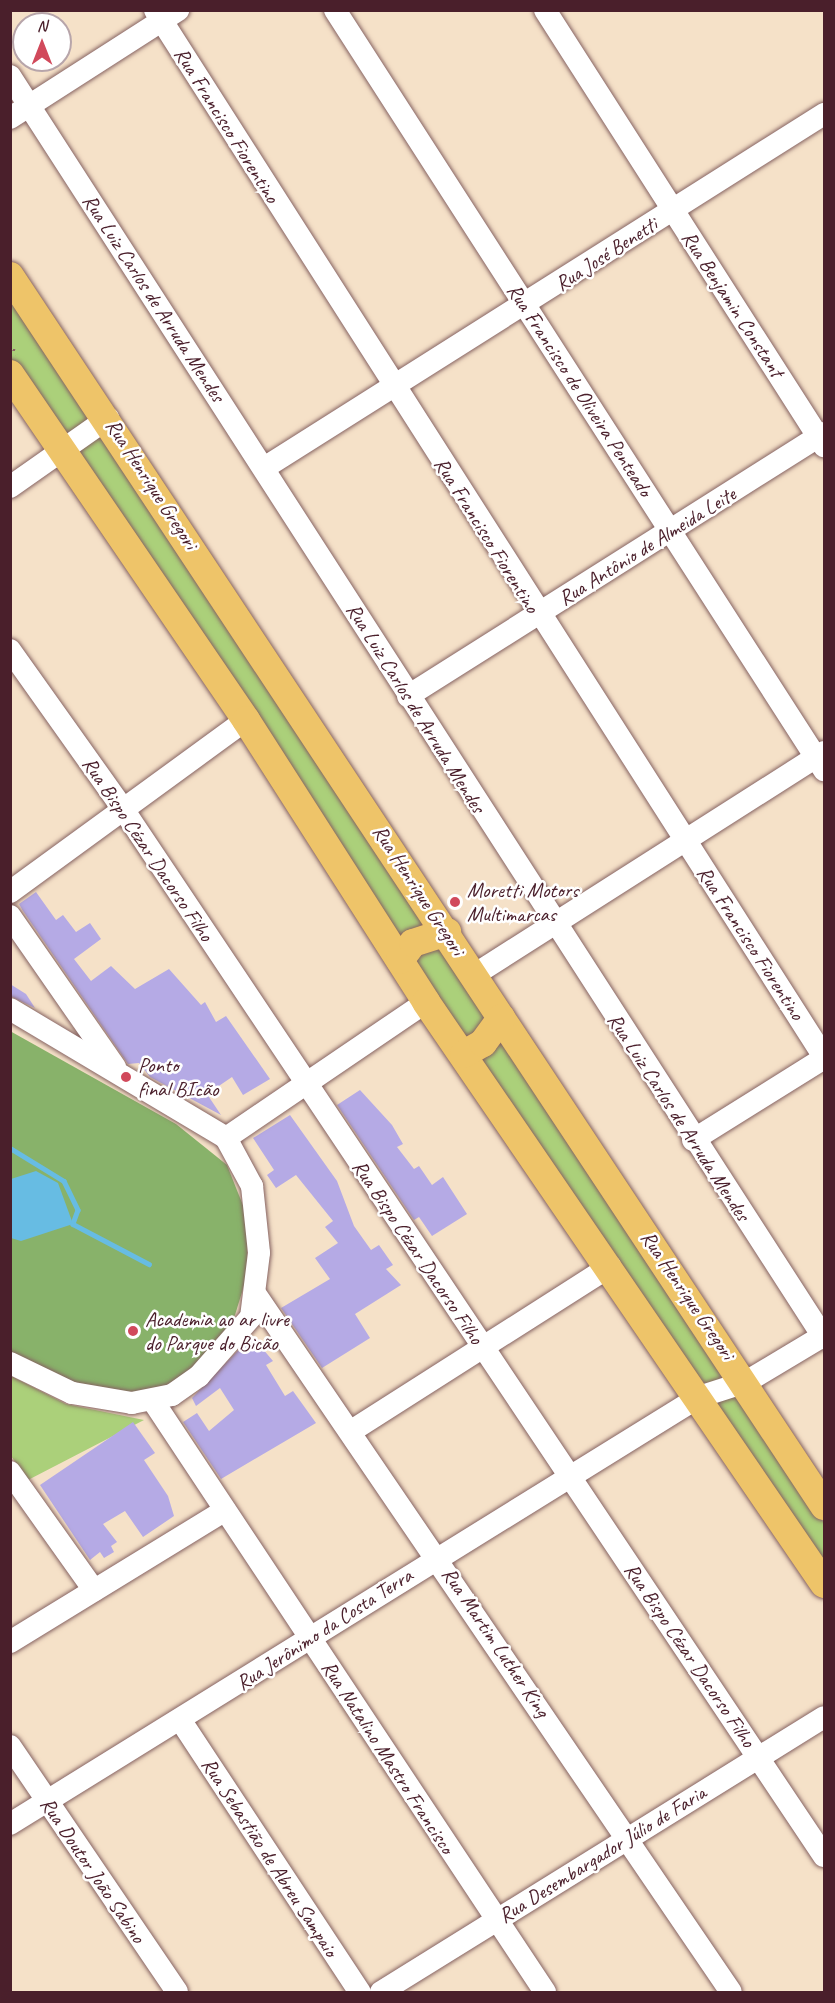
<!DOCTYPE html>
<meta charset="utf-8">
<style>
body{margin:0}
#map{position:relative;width:835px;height:2003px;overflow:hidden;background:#f5e1c8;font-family:Caveat,sans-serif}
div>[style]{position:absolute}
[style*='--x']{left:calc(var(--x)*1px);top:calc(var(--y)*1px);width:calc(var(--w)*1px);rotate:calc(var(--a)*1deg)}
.green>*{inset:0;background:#abd07a}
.forest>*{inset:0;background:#88b26a}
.water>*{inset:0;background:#67bce3}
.stream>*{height:4.5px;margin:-2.25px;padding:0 2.25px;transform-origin:2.25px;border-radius:2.25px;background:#67bce3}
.building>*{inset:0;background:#b5aae5}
.path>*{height:3px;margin-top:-1.5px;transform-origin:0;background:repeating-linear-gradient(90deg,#866362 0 1.5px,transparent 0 6px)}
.roads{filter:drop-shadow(0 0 2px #866362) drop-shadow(0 0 2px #866362)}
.minor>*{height:22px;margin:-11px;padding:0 11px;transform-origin:11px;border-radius:11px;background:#fff}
.major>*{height:28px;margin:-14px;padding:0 14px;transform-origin:14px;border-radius:14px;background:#eec469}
.dots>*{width:16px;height:16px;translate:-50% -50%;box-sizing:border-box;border:3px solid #fff;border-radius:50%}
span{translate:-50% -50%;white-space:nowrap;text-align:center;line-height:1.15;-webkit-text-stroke:5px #fff;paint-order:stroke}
.street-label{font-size:21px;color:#4a1f2b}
.poi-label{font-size:21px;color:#4a1f2b}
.left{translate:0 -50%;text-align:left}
.frame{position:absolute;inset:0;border:12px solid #4a1f2b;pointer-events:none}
.north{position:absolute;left:12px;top:12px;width:60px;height:60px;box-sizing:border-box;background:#fff;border:2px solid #b7a5aa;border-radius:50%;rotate:0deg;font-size:16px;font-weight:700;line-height:24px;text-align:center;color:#4a1f2b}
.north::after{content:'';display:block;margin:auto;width:21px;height:27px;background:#d1495b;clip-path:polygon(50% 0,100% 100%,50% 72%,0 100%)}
</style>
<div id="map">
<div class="green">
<i style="clip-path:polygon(10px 293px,824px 1523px,824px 1597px,11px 361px)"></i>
<i style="clip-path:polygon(11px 1376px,66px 1404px,144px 1420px,28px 1480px,11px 1456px)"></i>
</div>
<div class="forest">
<i style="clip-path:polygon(10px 1031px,176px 1124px,227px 1165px,248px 1218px,247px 1276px,235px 1315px,213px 1351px,182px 1379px,142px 1395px,116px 1397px,11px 1359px)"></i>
</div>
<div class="water">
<i style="clip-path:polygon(36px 1171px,58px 1183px,73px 1224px,21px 1241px,11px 1238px,11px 1179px)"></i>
</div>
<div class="stream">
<i style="--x:10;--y:1148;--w:63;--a:31.4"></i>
<i style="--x:64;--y:1181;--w:32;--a:64"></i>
<i style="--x:78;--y:1210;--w:15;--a:110"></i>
<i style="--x:73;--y:1224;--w:86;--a:27.8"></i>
</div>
<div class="building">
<i style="clip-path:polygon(36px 892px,56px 920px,63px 915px,76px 932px,90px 923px,101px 939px,74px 959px,91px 981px,111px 966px,135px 989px,169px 969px,201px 1005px,205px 1002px,216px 1022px,226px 1016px,270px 1079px,243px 1095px,232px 1077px,207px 1094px,221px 1115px,150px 1077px,139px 1063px,128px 1064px,23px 911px,19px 904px)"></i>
<i style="clip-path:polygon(10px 984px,26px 994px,35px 1008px,10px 996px)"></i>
<i style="clip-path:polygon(360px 1090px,392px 1125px,403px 1144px,397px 1147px,414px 1169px,419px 1166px,432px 1185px,443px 1177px,467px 1214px,432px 1236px,419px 1217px,414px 1220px,337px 1105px)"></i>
<i style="clip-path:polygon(290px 1115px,337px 1181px,354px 1226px,371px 1250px,379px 1245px,393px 1265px,386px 1269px,401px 1285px,355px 1314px,370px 1338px,322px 1368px,281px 1308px,330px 1279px,315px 1258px,338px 1243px,325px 1227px,333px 1221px,296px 1175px,276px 1188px,267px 1175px,274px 1170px,253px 1138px)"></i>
<i style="clip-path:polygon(252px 1336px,273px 1361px,266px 1365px,285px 1396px,293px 1391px,316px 1423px,221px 1479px,183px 1422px,197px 1413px,209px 1431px,234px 1410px,220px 1388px,196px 1406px,192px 1398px)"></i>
<i style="clip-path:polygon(133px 1422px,155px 1453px,144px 1460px,168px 1496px,174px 1516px,143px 1537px,125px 1511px,103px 1524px,117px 1542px,111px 1546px,114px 1552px,104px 1558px,100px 1552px,90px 1560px,40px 1485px)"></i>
</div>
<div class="path">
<i style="--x:10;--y:344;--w:12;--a:55"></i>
</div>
<div class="roads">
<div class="minor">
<i style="--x:155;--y:10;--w:1242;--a:57.42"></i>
<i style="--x:335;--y:10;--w:904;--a:57.24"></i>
<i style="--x:545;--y:10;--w:518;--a:57.38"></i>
<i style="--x:10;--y:76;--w:1502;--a:57.18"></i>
<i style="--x:10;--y:118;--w:200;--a:-32.7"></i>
<i style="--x:264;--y:468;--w:663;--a:-32.3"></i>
<i style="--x:10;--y:487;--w:120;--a:-35.1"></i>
<i style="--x:10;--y:650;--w:195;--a:54.6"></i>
<i style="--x:123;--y:809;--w:1260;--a:56.2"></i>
<i style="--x:408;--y:696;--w:492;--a:-32.3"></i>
<i style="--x:10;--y:892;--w:292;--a:-36.1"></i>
<i style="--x:10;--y:916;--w:184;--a:55.2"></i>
<i style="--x:474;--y:975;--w:415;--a:-32.5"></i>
<i style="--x:10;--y:1009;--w:252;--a:30.8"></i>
<i style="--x:226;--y:1138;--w:55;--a:61.6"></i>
<i style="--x:252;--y:1186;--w:67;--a:84"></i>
<i style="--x:259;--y:1253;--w:64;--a:97.1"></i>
<i style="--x:251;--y:1317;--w:79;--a:131.4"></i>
<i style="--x:199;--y:1376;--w:33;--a:145"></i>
<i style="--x:172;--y:1395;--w:41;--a:168.7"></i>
<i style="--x:132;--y:1403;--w:61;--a:-170.5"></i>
<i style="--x:72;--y:1393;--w:69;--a:-154.2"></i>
<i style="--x:226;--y:1138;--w:242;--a:-34.2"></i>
<i style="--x:693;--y:1140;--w:155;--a:-32"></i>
<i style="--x:256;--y:1295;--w:843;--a:55.73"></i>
<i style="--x:153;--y:1401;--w:709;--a:56.44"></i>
<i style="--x:353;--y:1430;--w:305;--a:-32.5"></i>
<i style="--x:10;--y:1472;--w:145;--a:54.6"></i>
<i style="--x:10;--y:1642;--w:252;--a:-31.5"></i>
<i style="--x:181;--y:1721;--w:325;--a:56.6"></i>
<i style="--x:10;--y:1746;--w:297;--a:55.8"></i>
<i style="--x:10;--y:1824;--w:811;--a:-31.79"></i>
<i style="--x:699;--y:1397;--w:49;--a:-17.7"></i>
<i style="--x:746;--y:1382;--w:90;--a:-30.9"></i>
<i style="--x:381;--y:1992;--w:521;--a:-31.83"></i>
</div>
<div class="major">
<i style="--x:10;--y:276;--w:1475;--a:56.5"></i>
<i style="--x:10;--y:374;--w:419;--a:55.7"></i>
<i style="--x:246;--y:720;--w:335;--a:57.4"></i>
<i style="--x:426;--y:1002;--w:705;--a:55.63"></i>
<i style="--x:400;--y:960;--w:21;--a:-53"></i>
<i style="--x:413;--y:943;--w:36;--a:-18"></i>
<i style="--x:464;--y:1054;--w:22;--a:-30"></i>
<i style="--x:483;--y:1043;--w:31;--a:-54"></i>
</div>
</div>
<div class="dots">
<i style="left:455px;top:902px;background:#d1495b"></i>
<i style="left:126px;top:1077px;background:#d1495b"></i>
<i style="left:133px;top:1331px;background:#d1495b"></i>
</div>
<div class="street-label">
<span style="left:227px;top:125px;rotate:58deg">Rua Francisco Fiorentino</span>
<span style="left:606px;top:254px;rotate:-33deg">Rua José Benetti</span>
<span style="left:154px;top:298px;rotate:57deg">Rua Luiz Carlos de Arruda Mendes</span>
<span style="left:733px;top:304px;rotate:57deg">Rua Benjamin Constant</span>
<span style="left:580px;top:390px;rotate:57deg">Rua Francisco de Oliveira Penteado</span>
<span style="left:152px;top:484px;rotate:57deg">Rua Henrique Gregori</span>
<span style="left:487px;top:535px;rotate:58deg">Rua Francisco Fiorentino</span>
<span style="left:647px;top:546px;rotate:-32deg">Rua Antônio de Almeida Leite</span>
<span style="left:416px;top:708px;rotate:58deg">Rua Luiz Carlos de Arruda Mendes</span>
<span style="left:148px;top:849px;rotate:56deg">Rua Bispo Cézar Dacorso Filho</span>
<span style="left:419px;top:890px;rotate:57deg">Rua Henrique Gregori</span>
<span style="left:751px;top:943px;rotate:57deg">Rua Francisco Fiorentino</span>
<span style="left:679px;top:1117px;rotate:57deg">Rua Luiz Carlos de Arruda Mendes</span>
<span style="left:418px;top:1252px;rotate:56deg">Rua Bispo Cézar Dacorso Filho</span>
<span style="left:688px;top:1295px;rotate:56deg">Rua Henrique Gregori</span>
<span style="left:324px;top:1629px;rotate:-33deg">Rua Jerônimo da Costa Terra</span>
<span style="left:496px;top:1642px;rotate:56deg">Rua Martim Luther King</span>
<span style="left:690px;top:1655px;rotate:56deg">Rua Bispo Cézar Dacorso Filho</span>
<span style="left:388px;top:1757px;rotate:57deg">Rua Natalino Mastro Francisco</span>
<span style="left:602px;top:1854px;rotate:-32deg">Rua Desembargador Júlio de Faria</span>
<span style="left:270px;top:1857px;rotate:57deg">Rua Sebastião de Abreu Sampaio</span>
<span style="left:93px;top:1870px;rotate:56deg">Rua Doutor João Sabino</span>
</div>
<div class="poi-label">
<span class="left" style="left:467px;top:902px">Moretti Motors<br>Multimarcas</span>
<span class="left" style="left:138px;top:1077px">Ponto<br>final BIcão</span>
<span class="left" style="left:145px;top:1331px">Academia ao ar livre<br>do Parque do Bicão</span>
</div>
<div class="frame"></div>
<div class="north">N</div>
</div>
